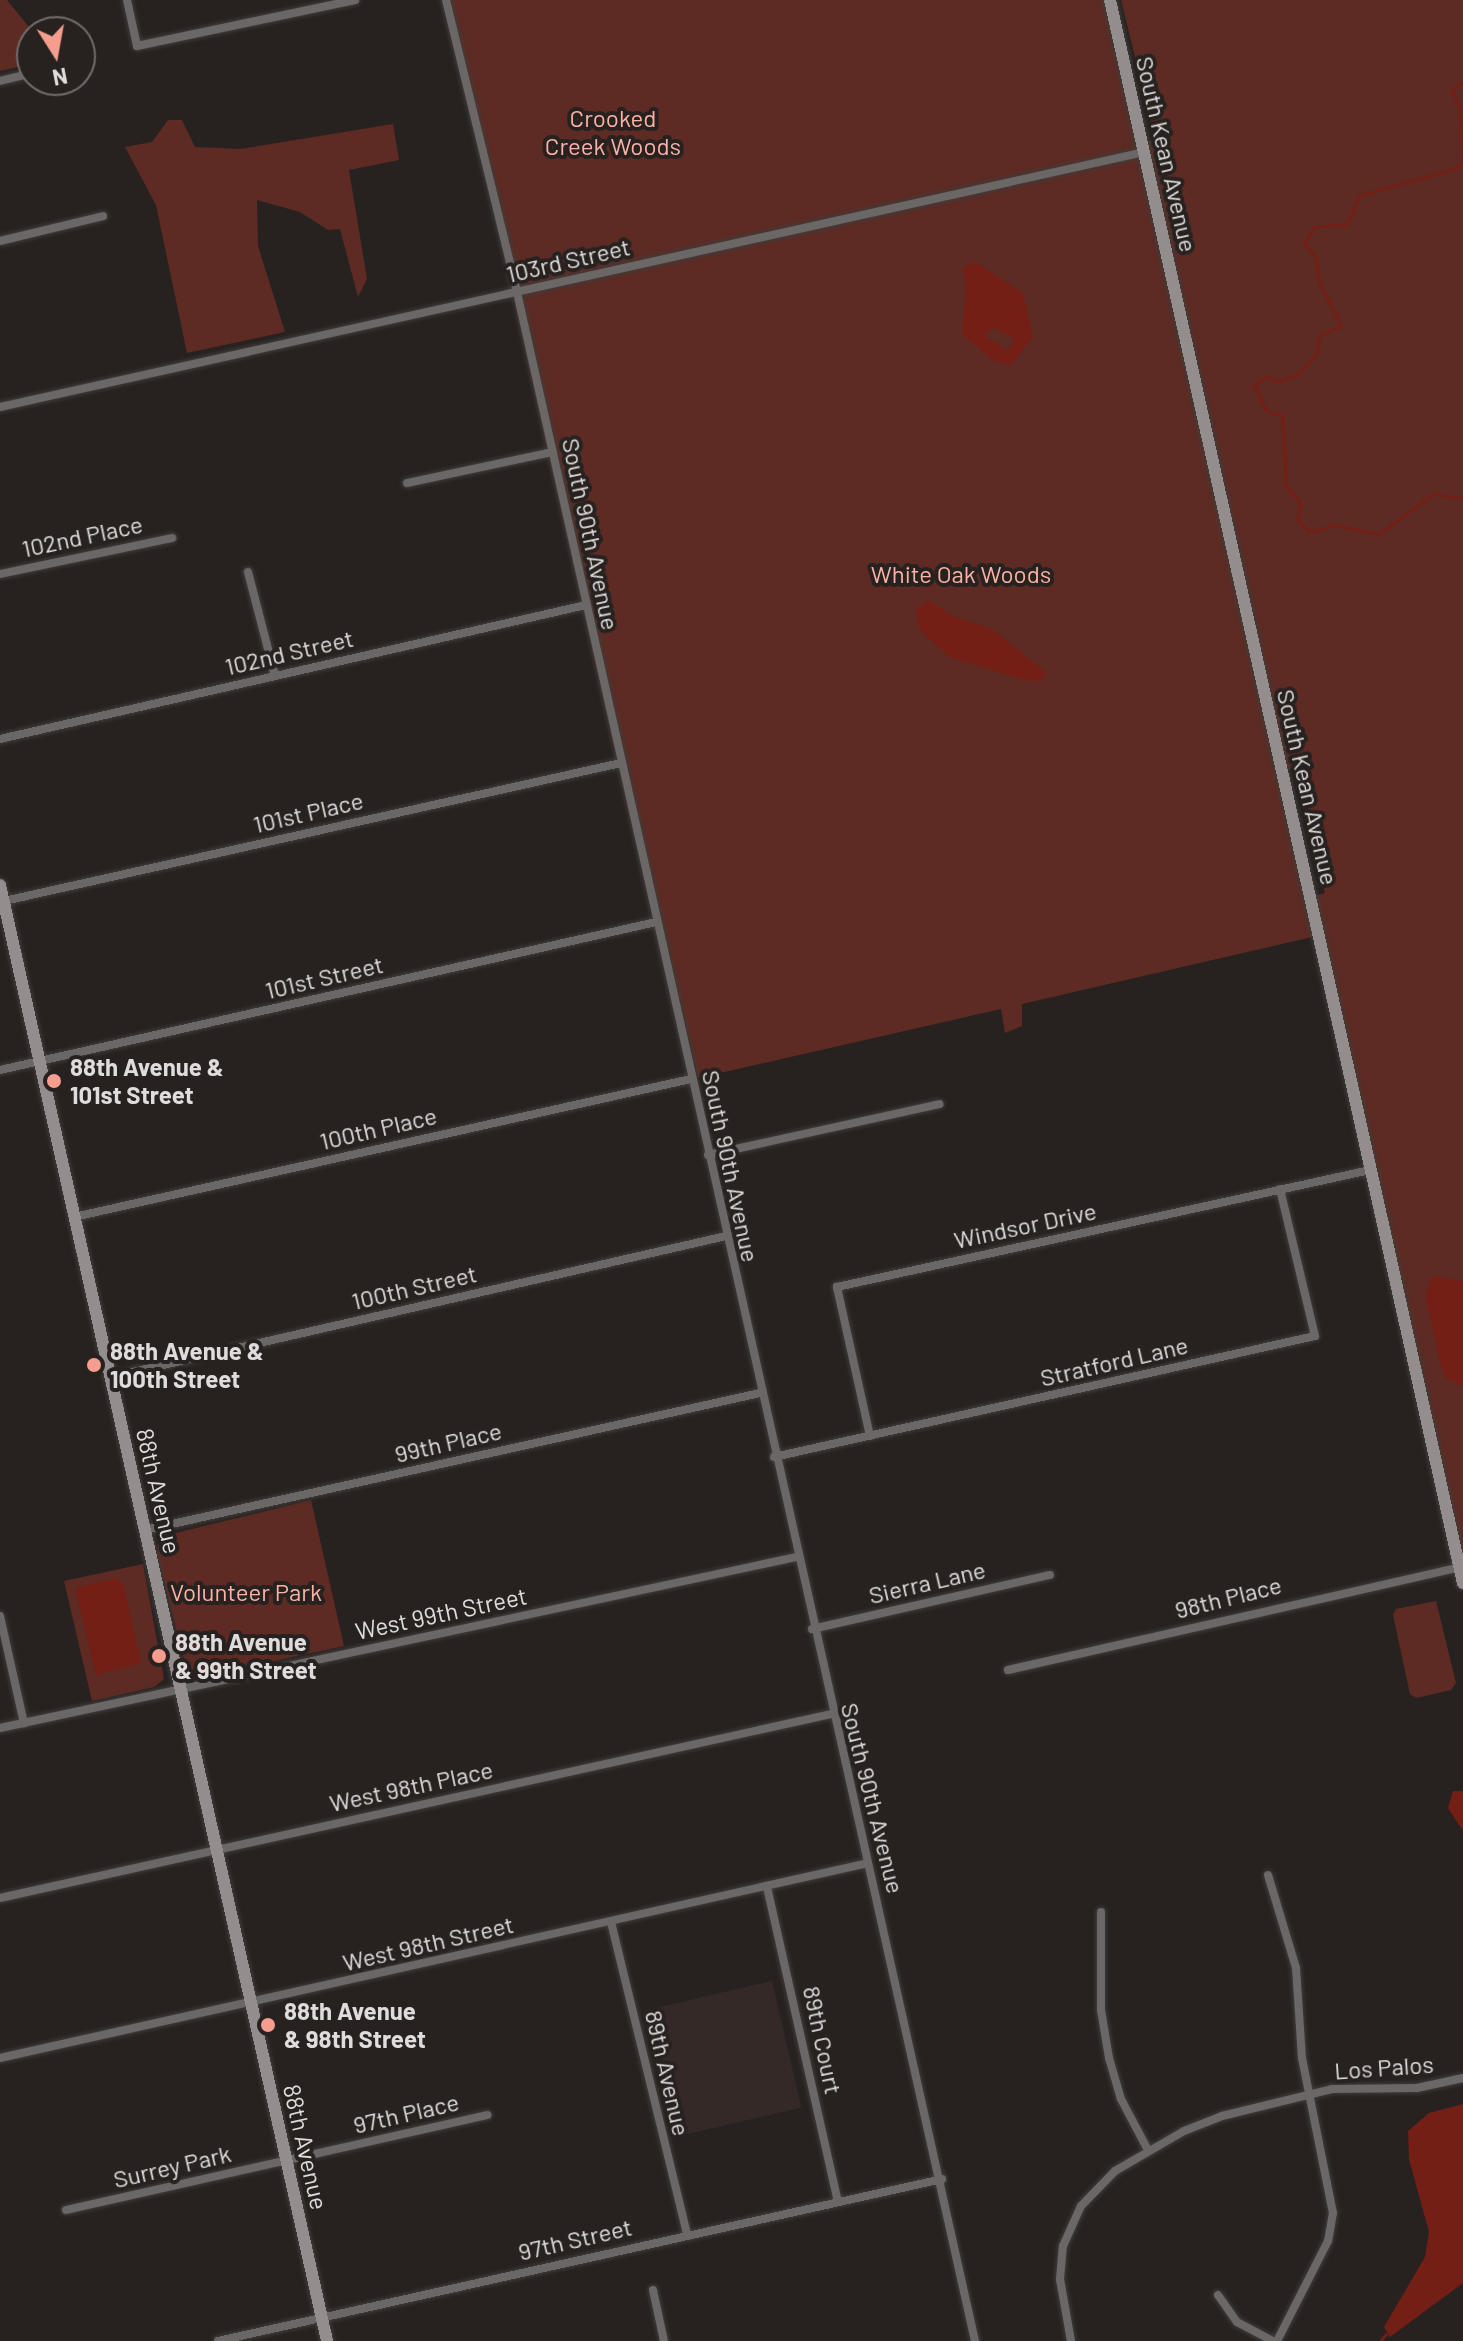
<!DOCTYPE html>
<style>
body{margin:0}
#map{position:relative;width:1463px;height:2341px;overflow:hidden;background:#272220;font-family:Barlow,sans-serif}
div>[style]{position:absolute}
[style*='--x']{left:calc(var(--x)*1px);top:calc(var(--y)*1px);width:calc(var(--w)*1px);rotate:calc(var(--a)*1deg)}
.built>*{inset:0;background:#352927;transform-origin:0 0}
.green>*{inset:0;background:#5d2b24}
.water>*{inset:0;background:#731f15}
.stream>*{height:3px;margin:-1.5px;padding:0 1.5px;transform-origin:1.5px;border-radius:1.5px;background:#731f15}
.roads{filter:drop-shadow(0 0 2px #413c3a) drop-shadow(0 0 2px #413c3a)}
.street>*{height:8px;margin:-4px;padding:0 4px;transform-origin:4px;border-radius:4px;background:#6a6766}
.secondary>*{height:12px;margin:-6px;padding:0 6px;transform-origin:6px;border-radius:6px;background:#938d8d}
.dots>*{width:22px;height:22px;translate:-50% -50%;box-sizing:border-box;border:4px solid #272220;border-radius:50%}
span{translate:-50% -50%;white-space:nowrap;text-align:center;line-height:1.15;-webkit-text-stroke:8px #272220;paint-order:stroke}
.park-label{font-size:24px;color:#fcb2a5}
.street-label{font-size:24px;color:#e0dcdb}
.poi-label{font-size:24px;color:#e0dcdb;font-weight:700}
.left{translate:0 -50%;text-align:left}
.north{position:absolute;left:16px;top:16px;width:80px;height:80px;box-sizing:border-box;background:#272220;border:2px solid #716c6b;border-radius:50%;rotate:169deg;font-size:22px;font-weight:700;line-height:32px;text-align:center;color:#e0dcdb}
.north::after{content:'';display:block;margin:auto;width:28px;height:36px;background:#f59d8e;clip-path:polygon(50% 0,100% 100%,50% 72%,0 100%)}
</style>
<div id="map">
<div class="built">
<i style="left:772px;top:1981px;width:130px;height:131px;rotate:77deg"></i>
</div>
<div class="green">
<i style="clip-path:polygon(0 0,7px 0,33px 32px,32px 64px,0 71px)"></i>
<i style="clip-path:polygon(evenodd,447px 0,1110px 0,1143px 143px,1155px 139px,1121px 0,1463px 0,1463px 1581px,1321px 935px,1022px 1004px,1022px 1026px,1005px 1033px,1001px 1009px,698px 1078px,653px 882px,633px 833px,447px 0,1296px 768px,1325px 893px,1310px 897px,1283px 770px,1296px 768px)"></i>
<i style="clip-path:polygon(168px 120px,182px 120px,195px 147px,241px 149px,393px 124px,399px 160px,349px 170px,367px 279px,358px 297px,340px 229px,328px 230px,300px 212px,257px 200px,258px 246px,285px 332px,187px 353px,156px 205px,125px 147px,152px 142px)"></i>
<i style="clip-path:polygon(311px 1500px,344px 1646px,189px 1679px,157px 1554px,159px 1537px)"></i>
<i style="clip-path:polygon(143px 1564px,164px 1679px,154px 1687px,92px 1701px,64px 1581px)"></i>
<i style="clip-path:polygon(1436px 1601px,1456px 1683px,1451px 1690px,1416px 1698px,1410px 1694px,1393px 1615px,1396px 1609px)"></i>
</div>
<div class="water">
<i style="clip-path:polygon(evenodd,975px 262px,1023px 293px,1033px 337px,1011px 365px,992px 360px,962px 334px,966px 287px,962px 268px,975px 262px,993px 328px,1014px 338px,1008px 351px,985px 336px,993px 328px)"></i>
<i style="clip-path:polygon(928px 600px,953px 616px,992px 629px,1047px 673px,1041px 681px,1029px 681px,951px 658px,920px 630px,915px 610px)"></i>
<i style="clip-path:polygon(1432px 1276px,1463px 1281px,1463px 1386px,1446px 1379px,1441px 1366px,1425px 1295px)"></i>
<i style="clip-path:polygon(117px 1578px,123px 1584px,141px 1663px,96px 1675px,75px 1588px)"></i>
<i style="clip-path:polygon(1453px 1791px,1463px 1791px,1463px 1831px,1448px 1808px)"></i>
<i style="clip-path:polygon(1463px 2104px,1463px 2283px,1390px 2337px,1384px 2327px,1425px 2257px,1429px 2232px,1409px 2159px,1408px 2131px,1429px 2113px)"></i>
</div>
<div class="stream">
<i style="--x:1463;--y:82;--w:14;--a:146"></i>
<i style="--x:1451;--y:90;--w:18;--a:63"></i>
<i style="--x:1459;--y:106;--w:52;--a:85.6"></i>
<i style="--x:1463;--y:161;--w:9;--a:131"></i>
<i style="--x:1457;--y:168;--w:101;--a:164.4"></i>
<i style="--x:1360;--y:195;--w:32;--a:114"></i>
<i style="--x:1347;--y:224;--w:33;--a:175"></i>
<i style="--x:1314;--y:227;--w:19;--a:122"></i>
<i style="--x:1304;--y:243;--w:17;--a:50"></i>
<i style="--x:1315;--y:256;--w:26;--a:81"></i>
<i style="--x:1319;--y:282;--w:49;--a:63.4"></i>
<i style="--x:1341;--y:326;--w:24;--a:156"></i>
<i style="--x:1319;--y:336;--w:17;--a:97"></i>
<i style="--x:1317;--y:353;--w:30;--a:132"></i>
<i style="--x:1297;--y:375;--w:19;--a:162"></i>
<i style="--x:1279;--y:381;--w:14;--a:-163"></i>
<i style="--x:1266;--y:377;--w:14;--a:146"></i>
<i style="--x:1254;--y:385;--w:26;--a:65"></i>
<i style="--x:1265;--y:409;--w:18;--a:22"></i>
<i style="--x:1282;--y:416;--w:71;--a:86.8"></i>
<i style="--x:1286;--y:487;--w:21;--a:47"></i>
<i style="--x:1300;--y:502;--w:18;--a:96"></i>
<i style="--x:1298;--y:520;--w:16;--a:47"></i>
<i style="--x:1309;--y:532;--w:26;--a:-16"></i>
<i style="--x:1334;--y:525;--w:46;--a:11.3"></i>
<i style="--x:1379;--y:534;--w:67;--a:-36.5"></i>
<i style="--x:1433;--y:494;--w:30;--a:8"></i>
<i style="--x:1380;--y:2341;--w:9;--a:-49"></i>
</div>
<div class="roads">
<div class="street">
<i style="--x:127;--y:0;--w:47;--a:77.7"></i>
<i style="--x:137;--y:46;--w:223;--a:-11.9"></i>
<i style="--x:446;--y:0;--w:301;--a:76.3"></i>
<i style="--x:517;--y:292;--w:2100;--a:77.4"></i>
<i style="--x:0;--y:81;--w:33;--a:-14"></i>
<i style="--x:0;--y:241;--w:106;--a:-13.6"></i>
<i style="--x:0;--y:407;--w:1173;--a:-12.56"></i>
<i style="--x:407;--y:483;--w:149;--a:-12"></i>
<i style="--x:248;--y:572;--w:107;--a:75.4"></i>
<i style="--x:0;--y:574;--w:176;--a:-11.8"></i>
<i style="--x:0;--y:739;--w:601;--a:-12.88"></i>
<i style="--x:4;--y:901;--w:632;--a:-12.61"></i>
<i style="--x:0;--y:1070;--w:672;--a:-12.71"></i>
<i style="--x:708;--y:1155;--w:237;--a:-12.4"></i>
<i style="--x:74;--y:1217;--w:632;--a:-12.61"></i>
<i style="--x:111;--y:1377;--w:631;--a:-12.91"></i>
<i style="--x:870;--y:1436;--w:153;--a:-102.5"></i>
<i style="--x:837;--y:1287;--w:546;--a:-12.38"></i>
<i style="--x:774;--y:1457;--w:554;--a:-12.61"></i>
<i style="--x:1315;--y:1336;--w:151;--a:-103.4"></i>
<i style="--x:145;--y:1530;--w:630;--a:-12.56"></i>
<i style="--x:0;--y:1616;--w:110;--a:77.4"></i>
<i style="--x:812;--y:1629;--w:244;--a:-12.8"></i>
<i style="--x:1008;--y:1670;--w:464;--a:-12.8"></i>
<i style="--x:0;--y:1728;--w:814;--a:-12.12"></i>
<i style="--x:1268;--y:1875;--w:97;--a:73.2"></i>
<i style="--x:1296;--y:1968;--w:90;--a:86.2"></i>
<i style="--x:1302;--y:2058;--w:158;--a:78.7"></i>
<i style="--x:1333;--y:2213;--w:28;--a:100"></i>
<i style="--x:1328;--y:2241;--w:112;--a:117"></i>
<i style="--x:767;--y:1887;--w:322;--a:77.3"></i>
<i style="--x:0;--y:1898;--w:851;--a:-12.48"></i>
<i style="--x:1101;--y:1912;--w:98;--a:90"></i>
<i style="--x:1101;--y:2010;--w:49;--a:80.5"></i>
<i style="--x:1109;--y:2058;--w:43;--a:73.7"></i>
<i style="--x:1121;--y:2099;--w:58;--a:62.1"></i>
<i style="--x:611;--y:1922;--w:321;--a:76.3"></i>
<i style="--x:0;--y:2058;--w:886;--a:-12.66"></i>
<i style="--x:66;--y:2210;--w:432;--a:-12.7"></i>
<i style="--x:653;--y:2290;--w:52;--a:77.8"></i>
<i style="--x:1218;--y:2295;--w:33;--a:55"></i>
<i style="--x:1237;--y:2322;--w:40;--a:28"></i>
<i style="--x:218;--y:2341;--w:742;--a:-12.61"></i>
<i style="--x:1071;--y:2341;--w:63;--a:-100.1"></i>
<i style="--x:1060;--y:2279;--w:33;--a:-85"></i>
<i style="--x:1063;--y:2246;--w:44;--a:-65.8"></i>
<i style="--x:1081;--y:2206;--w:49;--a:-45.8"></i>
<i style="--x:1115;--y:2171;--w:80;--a:-30.1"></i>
<i style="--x:1184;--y:2131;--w:41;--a:-21.5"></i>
<i style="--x:1222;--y:2116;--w:113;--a:-13.8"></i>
<i style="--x:1332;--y:2089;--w:85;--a:-0.7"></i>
<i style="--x:1417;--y:2088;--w:47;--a:-12.3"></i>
</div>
<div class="secondary">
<i style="--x:1110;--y:0;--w:1622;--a:77.43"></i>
<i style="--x:0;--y:885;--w:1492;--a:77.34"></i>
</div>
</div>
<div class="dots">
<i style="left:54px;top:1081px;background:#f59d8e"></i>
<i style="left:94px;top:1365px;background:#f59d8e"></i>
<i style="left:159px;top:1656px;background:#f59d8e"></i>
<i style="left:268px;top:2025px;background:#f59d8e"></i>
</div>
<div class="park-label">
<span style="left:613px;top:132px">Crooked<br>Creek Woods</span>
<span style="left:961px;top:574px">White Oak Woods</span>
<span style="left:246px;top:1592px">Volunteer Park</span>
</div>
<div class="street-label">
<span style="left:1167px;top:154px;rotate:77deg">South Kean Avenue</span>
<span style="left:568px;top:260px;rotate:-13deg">103rd Street</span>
<span style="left:591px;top:534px;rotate:78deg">South 90th Avenue</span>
<span style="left:82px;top:536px;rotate:-12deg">102nd Place</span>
<span style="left:289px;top:652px;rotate:-13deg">102nd Street</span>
<span style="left:1308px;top:787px;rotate:77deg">South Kean Avenue</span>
<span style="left:308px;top:812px;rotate:-13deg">101st Place</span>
<span style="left:324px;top:977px;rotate:-13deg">101st Street</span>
<span style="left:378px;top:1128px;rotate:-13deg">100th Place</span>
<span style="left:731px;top:1166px;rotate:78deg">South 90th Avenue</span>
<span style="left:1025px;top:1225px;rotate:-12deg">Windsor Drive</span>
<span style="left:414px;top:1287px;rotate:-13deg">100th Street</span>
<span style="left:1114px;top:1361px;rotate:-13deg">Stratford Lane</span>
<span style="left:448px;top:1442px;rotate:-13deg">99th Place</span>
<span style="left:159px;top:1491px;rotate:77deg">88th Avenue</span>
<span style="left:927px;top:1582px;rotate:-13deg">Sierra Lane</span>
<span style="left:1228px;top:1597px;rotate:-14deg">98th Place</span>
<span style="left:441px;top:1613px;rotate:-12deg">West 99th Street</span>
<span style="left:411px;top:1786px;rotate:-12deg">West 98th Place</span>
<span style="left:873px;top:1798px;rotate:76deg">South 90th Avenue</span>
<span style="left:428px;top:1943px;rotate:-13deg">West 98th Street</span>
<span style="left:823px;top:2040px;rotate:78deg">89th Court</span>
<span style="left:1384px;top:2067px;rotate:-4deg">Los Palos</span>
<span style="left:668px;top:2073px;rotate:77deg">89th Avenue</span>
<span style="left:406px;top:2113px;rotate:-13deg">97th Place</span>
<span style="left:306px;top:2147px;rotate:77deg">88th Avenue</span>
<span style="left:172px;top:2166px;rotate:-13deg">Surrey Park</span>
<span style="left:575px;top:2239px;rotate:-13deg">97th Street</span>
</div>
<div class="poi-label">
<span class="left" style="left:70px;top:1081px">88th Avenue &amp;<br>101st Street</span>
<span class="left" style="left:110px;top:1365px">88th Avenue &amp;<br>100th Street</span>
<span class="left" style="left:175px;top:1656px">88th Avenue<br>&amp; 99th Street</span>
<span class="left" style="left:284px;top:2025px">88th Avenue<br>&amp; 98th Street</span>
</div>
<div class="north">N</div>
</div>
